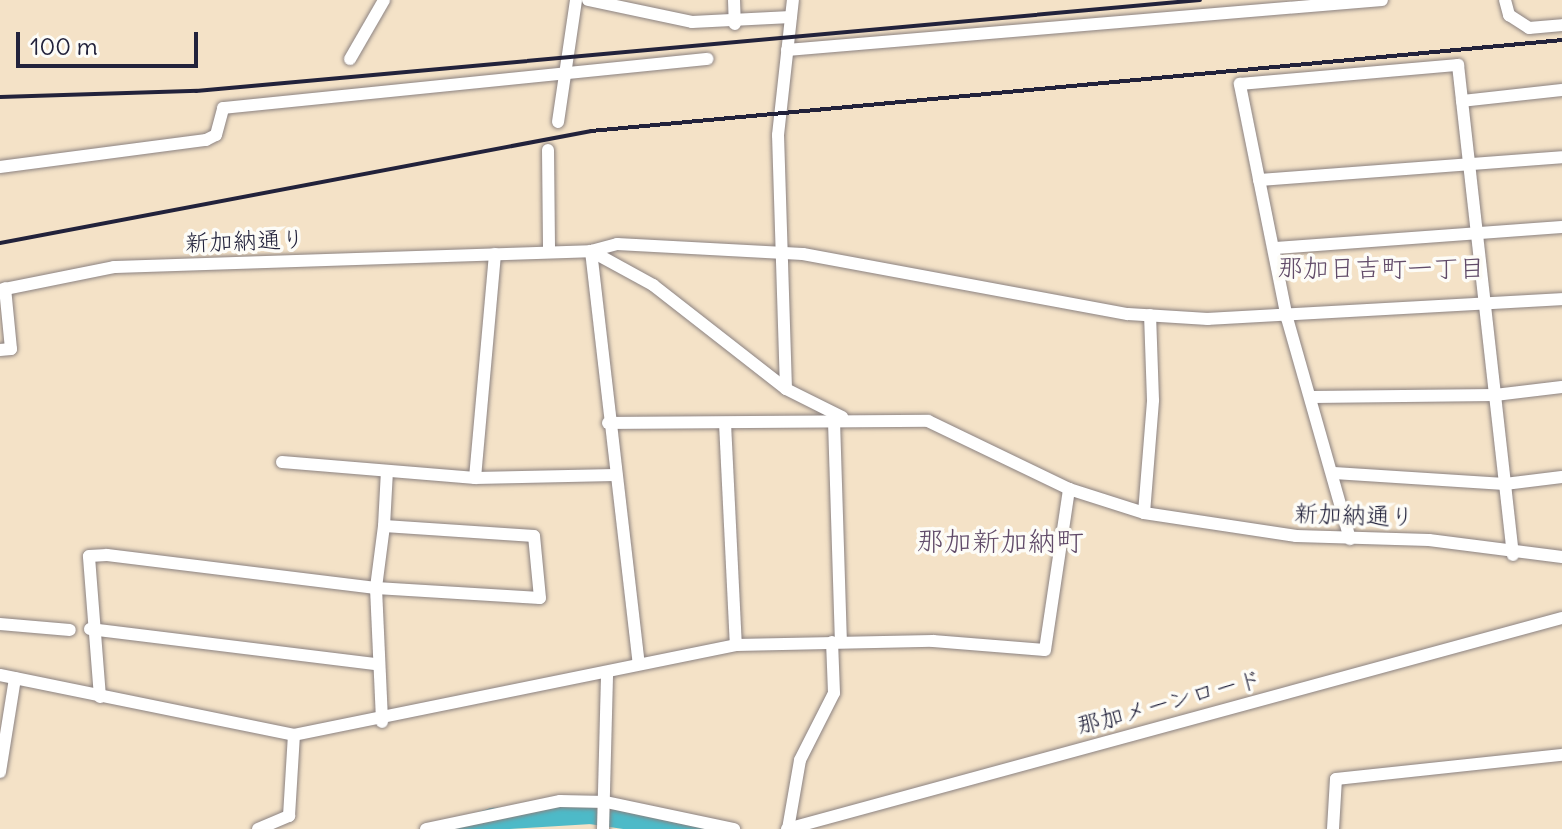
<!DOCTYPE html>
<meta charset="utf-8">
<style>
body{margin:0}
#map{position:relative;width:1562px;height:829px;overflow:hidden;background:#f4e2c7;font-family:Delius,"Klee One",sans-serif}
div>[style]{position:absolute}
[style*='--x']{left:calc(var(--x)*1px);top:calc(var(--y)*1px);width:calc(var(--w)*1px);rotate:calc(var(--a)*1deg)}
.river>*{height:22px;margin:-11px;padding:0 11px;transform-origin:11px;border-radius:11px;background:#4dbac8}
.roads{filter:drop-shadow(0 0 2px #8b8281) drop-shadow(0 0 2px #8b8281)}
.minor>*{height:12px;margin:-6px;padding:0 6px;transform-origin:6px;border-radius:6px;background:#fff}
.rail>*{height:4px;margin:-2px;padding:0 2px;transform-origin:2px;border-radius:2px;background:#22223b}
span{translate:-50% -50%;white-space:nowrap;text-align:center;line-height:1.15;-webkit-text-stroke:7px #fdfcf7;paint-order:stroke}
.street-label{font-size:24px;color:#22223b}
.neighbourhood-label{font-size:26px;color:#614b69}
.quarter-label{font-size:28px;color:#614b69}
.scale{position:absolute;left:16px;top:32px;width:182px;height:36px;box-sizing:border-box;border:4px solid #22223b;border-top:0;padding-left:10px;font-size:24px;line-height:28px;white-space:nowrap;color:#22223b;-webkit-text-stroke:6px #fdfcf7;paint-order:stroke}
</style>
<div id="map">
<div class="river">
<i style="--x:462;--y:829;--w:33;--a:-18"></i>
<i style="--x:493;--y:819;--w:98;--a:-3.5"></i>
<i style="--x:591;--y:813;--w:107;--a:8.6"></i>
</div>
<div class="roads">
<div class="minor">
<i style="--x:588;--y:0;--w:106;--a:11.9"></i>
<i style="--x:692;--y:22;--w:99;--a:-2.9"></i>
<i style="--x:734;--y:0;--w:24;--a:88"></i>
<i style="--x:1505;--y:0;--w:16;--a:75"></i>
<i style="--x:1509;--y:15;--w:24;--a:33"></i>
<i style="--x:1529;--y:28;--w:33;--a:-5"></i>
<i style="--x:787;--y:50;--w:597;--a:-4.8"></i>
<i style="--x:350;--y:59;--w:68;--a:-60"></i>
<i style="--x:1462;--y:101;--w:101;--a:-6.3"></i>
<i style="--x:558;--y:122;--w:123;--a:-81.6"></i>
<i style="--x:548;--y:150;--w:101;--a:89.4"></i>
<i style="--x:0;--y:167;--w:208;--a:-7.5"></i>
<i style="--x:206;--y:140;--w:11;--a:-27"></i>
<i style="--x:216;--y:135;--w:28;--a:-75"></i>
<i style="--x:223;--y:108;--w:487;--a:-5.8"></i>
<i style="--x:1259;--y:180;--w:304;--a:-4.3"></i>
<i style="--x:1275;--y:248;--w:288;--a:-4.2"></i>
<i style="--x:591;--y:251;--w:27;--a:-15"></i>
<i style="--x:617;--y:244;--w:186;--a:3.1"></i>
<i style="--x:803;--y:254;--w:330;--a:10.5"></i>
<i style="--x:1128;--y:314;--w:80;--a:3.6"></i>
<i style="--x:1208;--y:319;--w:355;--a:-3.2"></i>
<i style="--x:591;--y:251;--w:415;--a:83.4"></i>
<i style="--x:0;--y:290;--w:116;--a:-11.4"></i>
<i style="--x:114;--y:267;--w:477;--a:-1.9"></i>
<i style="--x:591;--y:251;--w:71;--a:28.7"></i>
<i style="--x:653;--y:285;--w:169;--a:38"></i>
<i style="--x:786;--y:389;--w:63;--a:26.6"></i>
<i style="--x:0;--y:350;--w:11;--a:-5"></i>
<i style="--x:11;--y:349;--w:61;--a:-95.6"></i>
<i style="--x:786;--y:389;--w:254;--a:-91.8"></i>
<i style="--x:778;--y:135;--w:136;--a:-83.7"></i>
<i style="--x:1312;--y:397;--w:183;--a:-0.6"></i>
<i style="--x:1495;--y:395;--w:67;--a:-6.8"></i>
<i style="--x:834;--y:421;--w:221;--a:88.2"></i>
<i style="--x:608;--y:423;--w:320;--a:-0.4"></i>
<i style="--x:928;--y:421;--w:157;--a:25.7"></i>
<i style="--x:1069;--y:489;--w:79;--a:17.7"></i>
<i style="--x:1144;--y:513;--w:154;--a:8.6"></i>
<i style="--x:1296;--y:536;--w:133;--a:1.7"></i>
<i style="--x:1429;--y:540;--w:134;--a:7.3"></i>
<i style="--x:725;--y:423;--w:222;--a:87.2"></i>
<i style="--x:282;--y:462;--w:194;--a:4.7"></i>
<i style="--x:475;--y:478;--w:140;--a:-1.2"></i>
<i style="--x:1334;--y:473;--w:171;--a:3.7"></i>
<i style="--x:1505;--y:484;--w:57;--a:-7"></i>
<i style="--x:475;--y:478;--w:225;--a:-84.9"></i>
<i style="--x:1144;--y:513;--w:113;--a:-85.4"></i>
<i style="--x:1153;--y:400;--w:85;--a:-92"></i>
<i style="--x:384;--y:526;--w:63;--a:97.4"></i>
<i style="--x:376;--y:588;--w:164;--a:3.5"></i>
<i style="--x:540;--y:598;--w:62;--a:-95.5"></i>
<i style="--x:534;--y:536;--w:150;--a:-176.2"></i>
<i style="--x:384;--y:526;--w:55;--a:-86.9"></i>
<i style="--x:1350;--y:539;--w:230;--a:-105.9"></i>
<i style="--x:1287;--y:318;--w:239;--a:-101.4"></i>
<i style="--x:1240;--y:84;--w:219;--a:-5"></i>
<i style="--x:1458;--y:65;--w:493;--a:83.6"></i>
<i style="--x:0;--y:624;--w:70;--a:4.9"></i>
<i style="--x:90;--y:629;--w:289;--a:7"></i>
<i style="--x:0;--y:675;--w:300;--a:11.5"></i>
<i style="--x:100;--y:697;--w:141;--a:-94.5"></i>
<i style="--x:89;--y:556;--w:18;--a:-3"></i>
<i style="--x:107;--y:555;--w:271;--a:7"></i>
<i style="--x:376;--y:588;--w:134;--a:87.4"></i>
<i style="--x:0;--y:772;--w:95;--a:-80.9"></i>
<i style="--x:258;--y:829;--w:34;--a:-23"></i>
<i style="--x:289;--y:816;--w:81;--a:-86.5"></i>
<i style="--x:294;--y:735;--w:451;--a:-11.5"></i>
<i style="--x:736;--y:645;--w:197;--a:-1.2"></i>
<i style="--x:933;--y:641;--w:112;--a:4.6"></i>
<i style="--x:1045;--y:650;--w:163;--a:-81.5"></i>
<i style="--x:426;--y:829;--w:137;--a:-11.8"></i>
<i style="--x:560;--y:801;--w:46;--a:1.2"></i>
<i style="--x:606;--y:802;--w:131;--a:11.9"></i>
<i style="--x:603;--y:829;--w:157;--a:-88.5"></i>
<i style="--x:787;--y:829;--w:803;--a:-15.23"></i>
<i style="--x:788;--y:829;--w:70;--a:-80.1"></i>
<i style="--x:800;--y:760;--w:75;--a:-63.1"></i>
<i style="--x:834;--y:693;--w:51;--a:-92.2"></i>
<i style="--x:1333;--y:829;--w:50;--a:-86.6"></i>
<i style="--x:1336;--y:779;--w:227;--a:-6.1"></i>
</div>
</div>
<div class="rail">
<i style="--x:0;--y:97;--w:196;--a:-1.8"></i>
<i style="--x:196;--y:91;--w:1008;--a:-5.18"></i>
<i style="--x:0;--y:243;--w:602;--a:-10.73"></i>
<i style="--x:591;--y:131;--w:975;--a:-5.35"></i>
</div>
<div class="street-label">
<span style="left:245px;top:241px;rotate:-2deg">新加納通り</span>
<span style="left:1354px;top:515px;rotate:2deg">新加納通り</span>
<span style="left:1169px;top:702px;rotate:-15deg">那加メーンロード</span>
</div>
<div class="neighbourhood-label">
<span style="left:1381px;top:268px">那加日吉町一丁目</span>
</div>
<div class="quarter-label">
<span style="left:1000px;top:541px">那加新加納町</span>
</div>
<div class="scale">100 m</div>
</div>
